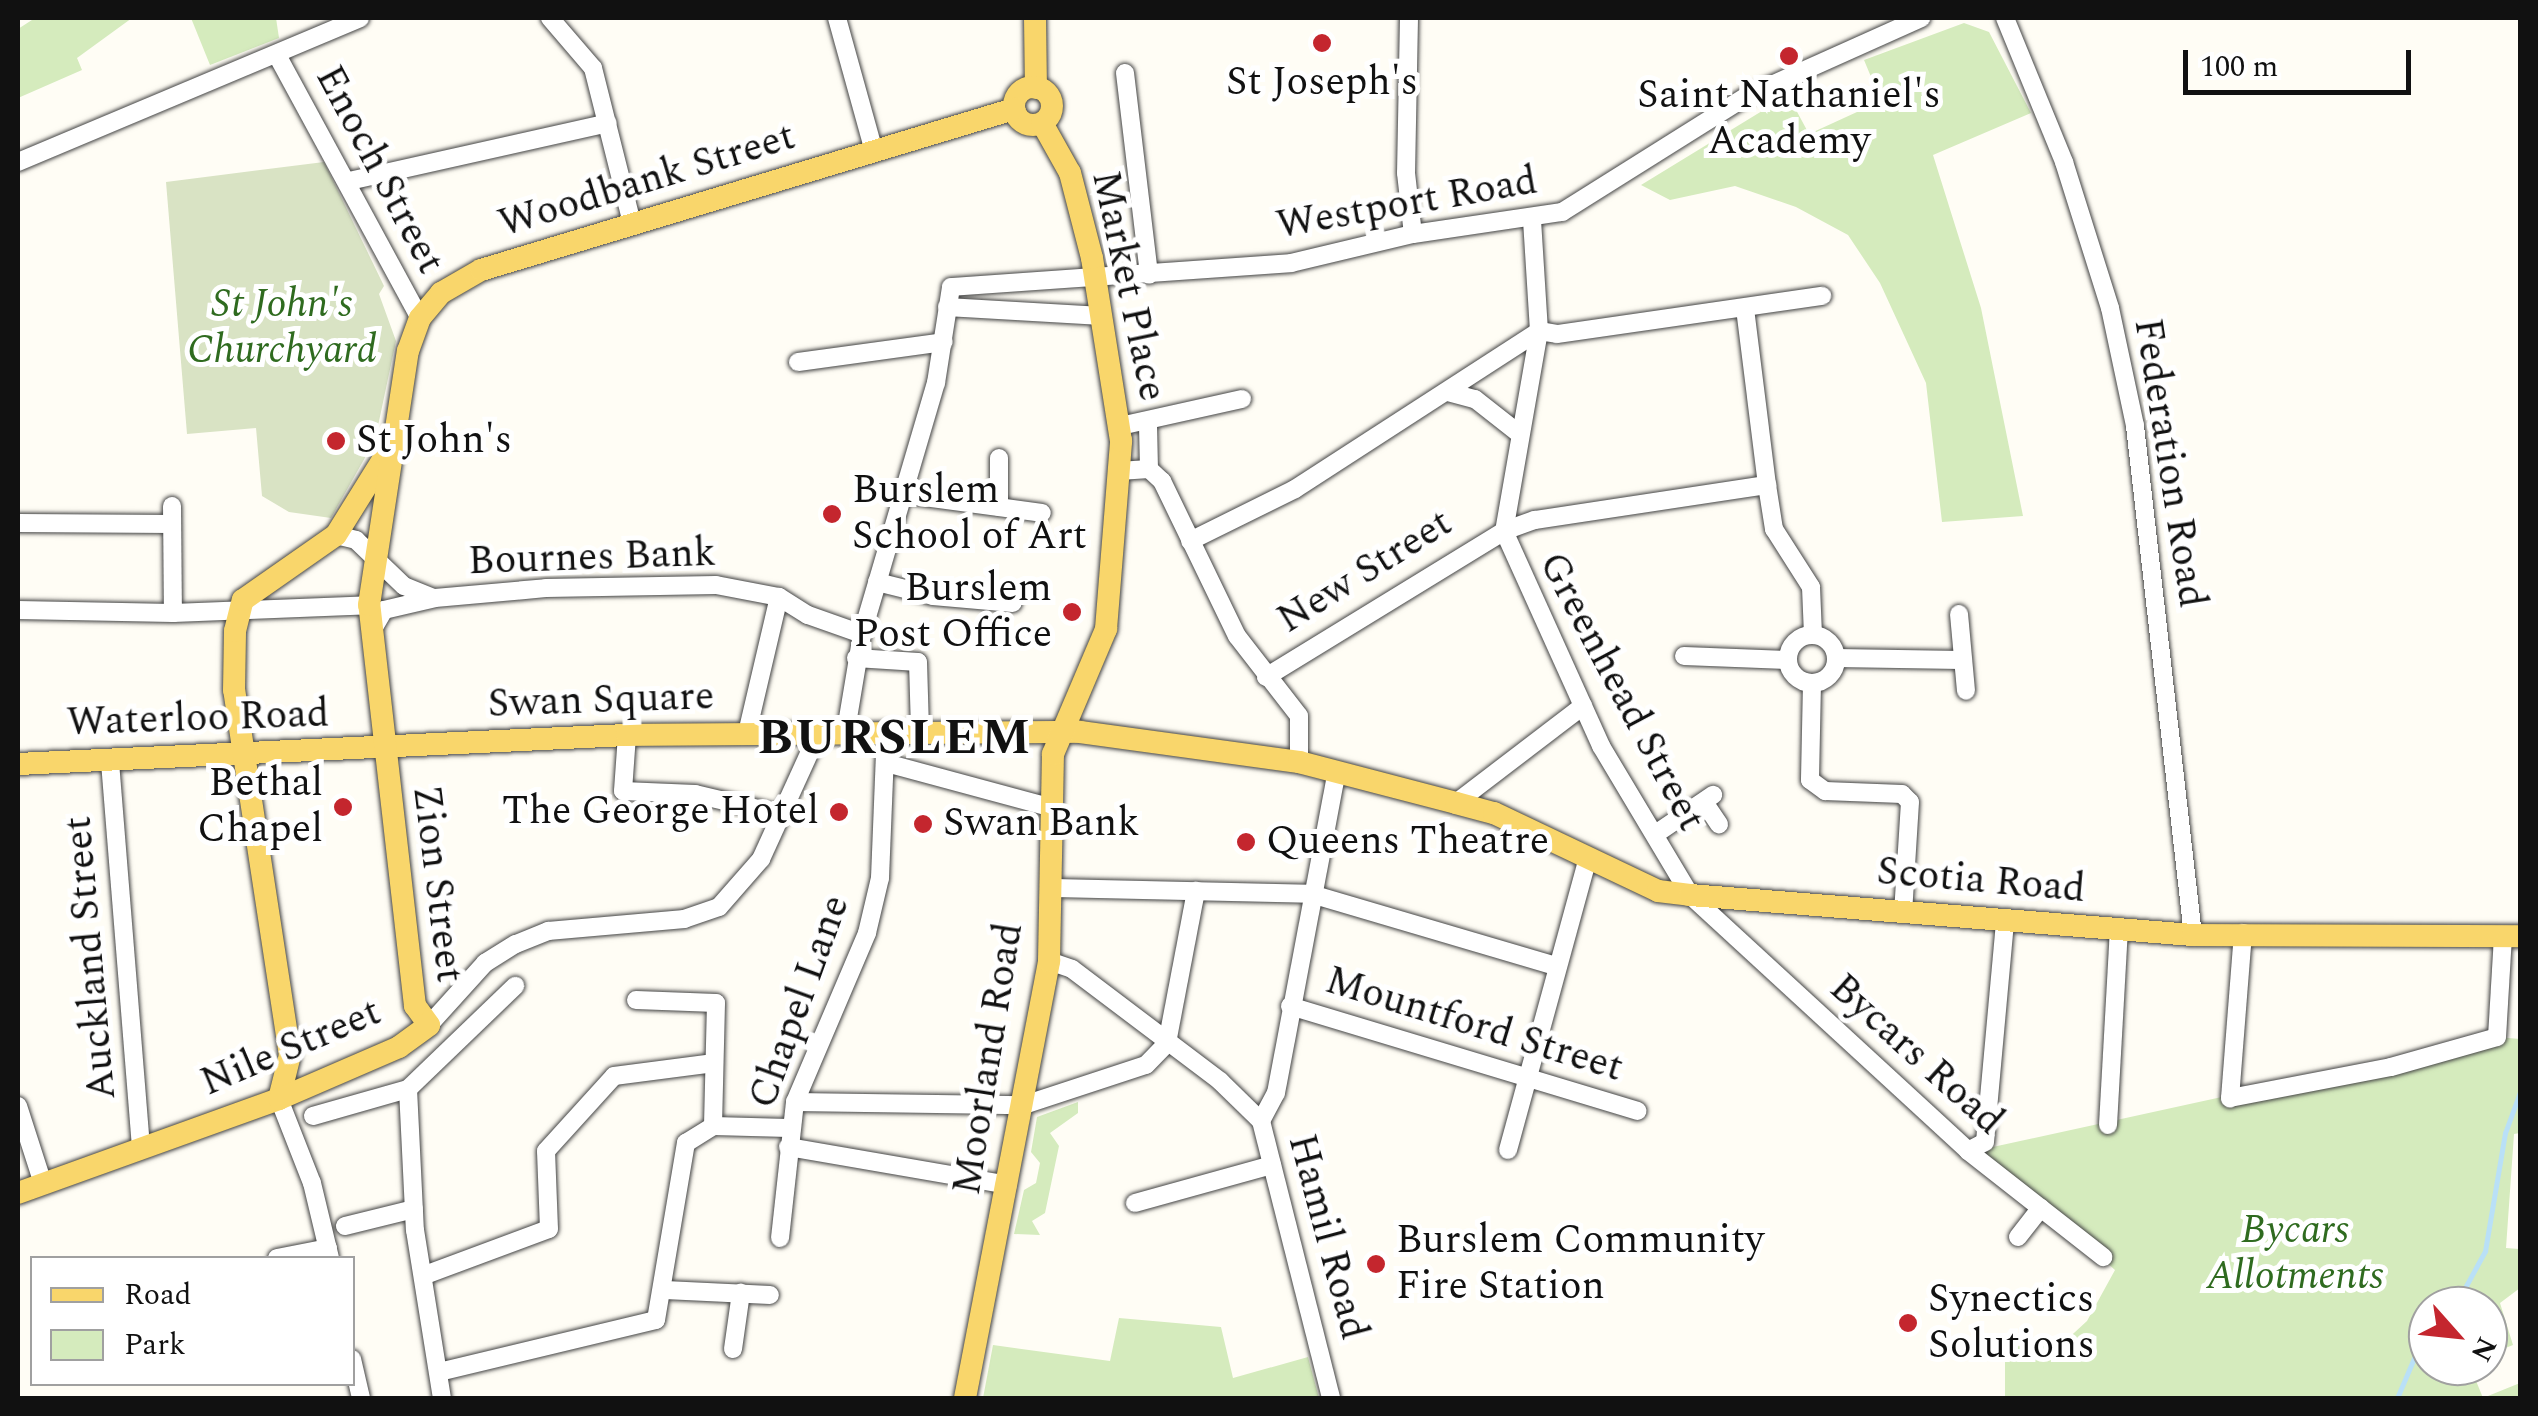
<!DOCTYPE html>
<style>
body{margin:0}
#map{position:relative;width:2538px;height:1416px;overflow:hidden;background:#fffdf5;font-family:Spectral,serif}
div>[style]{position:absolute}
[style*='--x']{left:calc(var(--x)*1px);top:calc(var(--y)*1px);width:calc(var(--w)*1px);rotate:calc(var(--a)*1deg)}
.green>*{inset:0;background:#d5ebbd}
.cemetery>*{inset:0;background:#d9e3c4}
.stream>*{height:5px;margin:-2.5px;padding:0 2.5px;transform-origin:2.5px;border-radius:2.5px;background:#b9e0f7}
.roads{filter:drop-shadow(0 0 2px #444) drop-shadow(0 0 2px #444)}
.minor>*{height:18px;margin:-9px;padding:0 9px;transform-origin:9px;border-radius:9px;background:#fff}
.minor>.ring{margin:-9px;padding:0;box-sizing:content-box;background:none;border:18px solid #fff;border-radius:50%}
.major>*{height:22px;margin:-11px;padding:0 11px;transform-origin:11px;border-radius:11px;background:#f9d66b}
.major>.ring{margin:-11px;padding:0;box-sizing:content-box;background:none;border:22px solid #f9d66b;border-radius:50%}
.dots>*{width:28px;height:28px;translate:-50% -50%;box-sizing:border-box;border:5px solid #fff;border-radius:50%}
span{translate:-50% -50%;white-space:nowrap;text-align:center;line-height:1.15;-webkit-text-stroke:10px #fff;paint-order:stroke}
.poi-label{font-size:40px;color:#111}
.left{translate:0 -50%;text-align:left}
.right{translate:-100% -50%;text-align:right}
.street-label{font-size:40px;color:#111}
.park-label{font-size:40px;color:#2f6b1f;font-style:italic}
.district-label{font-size:50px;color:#111;font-weight:700;letter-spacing:2.5px}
.frame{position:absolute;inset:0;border:20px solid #111;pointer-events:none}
.legend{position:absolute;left:30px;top:1256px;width:325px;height:130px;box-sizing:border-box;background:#fff;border:2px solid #a0a0a0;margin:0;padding:12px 18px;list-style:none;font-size:30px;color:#111}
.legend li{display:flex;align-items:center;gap:20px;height:50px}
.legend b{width:50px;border:2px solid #a0a0a0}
.north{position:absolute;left:2408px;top:1286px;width:100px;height:100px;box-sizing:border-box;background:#fff;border:2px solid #a0a0a0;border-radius:50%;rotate:117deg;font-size:28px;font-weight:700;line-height:40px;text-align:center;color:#111}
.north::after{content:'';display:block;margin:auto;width:35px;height:45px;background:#c4262e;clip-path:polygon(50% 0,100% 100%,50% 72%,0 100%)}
.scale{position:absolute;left:2183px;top:50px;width:228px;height:45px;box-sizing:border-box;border:5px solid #111;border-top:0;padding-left:12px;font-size:30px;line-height:35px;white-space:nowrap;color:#111;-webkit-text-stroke:8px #fff;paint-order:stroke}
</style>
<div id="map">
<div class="green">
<i style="clip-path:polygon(35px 18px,132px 18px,77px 58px,82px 70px,18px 98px,18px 29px)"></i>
<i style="clip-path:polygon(191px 18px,276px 18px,279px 38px,210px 65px)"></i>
<i style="clip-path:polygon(1964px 23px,1989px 32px,2031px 113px,1933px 155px,1981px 308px,2023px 516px,1942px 522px,1926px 383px,1880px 283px,1848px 235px,1796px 207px,1735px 186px,1670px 200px,1641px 185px,1788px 95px,1809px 134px,1881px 101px,1864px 60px)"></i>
<i style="clip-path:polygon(2497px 1037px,2520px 1039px,2520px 1133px,2514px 1134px,2506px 1248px,2519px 1249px,2520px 1288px,2500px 1303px,2513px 1345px,2488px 1355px,2488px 1306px,2428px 1306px,2428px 1366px,2470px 1366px,2483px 1398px,2520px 1383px,2520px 1398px,2005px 1398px,2005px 1347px,2062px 1344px,2087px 1321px,2115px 1270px,1979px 1150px)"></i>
<i style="clip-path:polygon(1078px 1102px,1078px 1113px,1050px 1133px,1059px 1146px,1045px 1213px,1032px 1221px,1040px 1235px,1014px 1234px,1024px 1190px,1036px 1183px,1040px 1163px,1031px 1152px,1037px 1117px)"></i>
<i style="clip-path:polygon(1119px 1318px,1221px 1327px,1233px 1378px,1308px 1357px,1319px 1398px,983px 1398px,993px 1345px,1110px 1361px)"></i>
</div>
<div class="cemetery">
<i style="clip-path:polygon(324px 162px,384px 286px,379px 294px,396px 341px,375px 440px,331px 518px,289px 512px,262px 496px,256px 428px,187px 434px,166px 182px)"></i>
</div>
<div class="stream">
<i style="--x:2455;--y:1306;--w:63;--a:-61.4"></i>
<i style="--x:2485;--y:1251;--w:120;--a:-80.4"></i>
<i style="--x:2505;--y:1133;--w:44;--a:-69.9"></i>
<i style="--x:2397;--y:1398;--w:43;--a:-67"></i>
<i style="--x:2414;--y:1358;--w:21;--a:-47"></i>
</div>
<div class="roads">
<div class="minor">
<i style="--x:550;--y:18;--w:66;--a:49.3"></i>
<i style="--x:593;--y:68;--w:160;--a:75.9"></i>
<i style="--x:837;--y:18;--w:138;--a:74.5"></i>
<i style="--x:1409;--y:18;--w:155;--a:91.1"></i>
<i style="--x:1406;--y:173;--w:61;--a:83.5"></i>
<i style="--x:2005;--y:18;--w:156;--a:67.7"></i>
<i style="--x:2064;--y:162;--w:153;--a:72.5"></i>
<i style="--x:2110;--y:308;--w:121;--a:78"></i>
<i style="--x:2135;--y:426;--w:512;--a:83.5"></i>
<i style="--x:277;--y:55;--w:299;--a:61.5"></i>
<i style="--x:1125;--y:73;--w:203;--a:83.2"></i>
<i style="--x:18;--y:162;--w:371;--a:-22.8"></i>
<i style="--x:349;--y:181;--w:265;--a:-12.6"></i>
<i style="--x:1532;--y:220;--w:111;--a:86.4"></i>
<i style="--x:1539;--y:331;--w:203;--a:99.9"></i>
<i style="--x:1504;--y:531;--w:236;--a:65.7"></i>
<i style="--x:1601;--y:746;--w:174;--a:59.1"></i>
<i style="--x:1690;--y:895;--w:378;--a:42.6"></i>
<i style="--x:1968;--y:1151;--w:172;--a:38.1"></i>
<i style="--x:947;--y:307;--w:155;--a:3.3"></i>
<i style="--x:1539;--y:331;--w:18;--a:9"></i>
<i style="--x:1557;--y:334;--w:268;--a:-8.2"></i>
<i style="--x:798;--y:362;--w:147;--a:-7.8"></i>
<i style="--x:1448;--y:392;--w:28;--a:15"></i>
<i style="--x:1475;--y:399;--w:53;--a:38.2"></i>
<i style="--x:1148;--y:425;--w:44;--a:88.7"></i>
<i style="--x:1120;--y:426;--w:125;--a:-12.5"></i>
<i style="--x:999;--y:458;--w:49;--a:90"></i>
<i style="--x:1119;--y:471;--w:30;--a:-4"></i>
<i style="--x:1149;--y:469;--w:18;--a:43"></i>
<i style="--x:1162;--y:481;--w:172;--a:64.2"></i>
<i style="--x:1237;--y:636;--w:101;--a:52.2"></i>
<i style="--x:1299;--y:716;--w:46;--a:90"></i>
<i style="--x:1767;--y:485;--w:45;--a:81"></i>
<i style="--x:1774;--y:529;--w:69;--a:57.5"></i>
<i style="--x:1811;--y:587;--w:48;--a:87.6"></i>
<i style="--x:902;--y:494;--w:141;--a:7.7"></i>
<i style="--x:172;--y:506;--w:107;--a:89.5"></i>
<i style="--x:18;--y:523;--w:154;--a:0.4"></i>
<i style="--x:336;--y:535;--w:21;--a:14"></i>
<i style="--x:356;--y:540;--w:66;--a:43.8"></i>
<i style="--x:404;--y:586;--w:32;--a:22"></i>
<i style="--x:1190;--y:541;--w:117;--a:-26.3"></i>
<i style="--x:1295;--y:489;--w:291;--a:-32.9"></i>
<i style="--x:877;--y:582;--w:58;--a:14"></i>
<i style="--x:933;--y:596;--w:80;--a:5"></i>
<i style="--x:18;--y:610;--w:155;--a:1.1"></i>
<i style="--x:173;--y:613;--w:196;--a:-2.3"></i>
<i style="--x:1959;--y:614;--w:77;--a:84.8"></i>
<i style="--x:373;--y:629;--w:22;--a:-60"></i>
<i style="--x:384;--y:610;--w:52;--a:-13.2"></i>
<i style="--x:435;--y:598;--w:111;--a:-5.1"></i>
<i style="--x:546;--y:588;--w:170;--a:-1"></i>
<i style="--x:716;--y:585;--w:64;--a:10.8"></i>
<i style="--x:779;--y:597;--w:34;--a:32"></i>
<i style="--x:808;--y:615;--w:57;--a:19.4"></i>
<i class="ring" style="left:1788px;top:635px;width:30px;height:30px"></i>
<i style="--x:1684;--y:656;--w:103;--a:2.2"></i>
<i style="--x:856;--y:658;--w:62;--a:3.7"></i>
<i style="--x:918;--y:662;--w:67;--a:88.3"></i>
<i style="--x:1836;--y:658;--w:125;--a:0.9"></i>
<i style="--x:1266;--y:677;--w:279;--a:-31.5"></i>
<i style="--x:1504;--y:531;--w:33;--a:-20"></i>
<i style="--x:1535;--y:520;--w:235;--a:-8.6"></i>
<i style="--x:1767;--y:485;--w:177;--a:-97.1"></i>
<i style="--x:1812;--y:683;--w:97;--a:91.2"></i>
<i style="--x:1810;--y:780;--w:19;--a:36"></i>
<i style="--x:1825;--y:791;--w:77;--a:2.2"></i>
<i style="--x:1902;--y:794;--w:11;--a:45"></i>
<i style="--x:1910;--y:802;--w:111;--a:93.6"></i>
<i style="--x:846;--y:730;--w:97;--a:-80.5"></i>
<i style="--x:862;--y:634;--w:262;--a:-73.6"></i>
<i style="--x:936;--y:383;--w:97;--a:-81.1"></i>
<i style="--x:951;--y:287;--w:341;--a:-4"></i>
<i style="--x:1291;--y:263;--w:125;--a:-13.4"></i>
<i style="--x:1413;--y:234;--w:151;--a:-8.4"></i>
<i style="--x:1562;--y:212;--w:218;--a:-32.1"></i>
<i style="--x:1747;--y:96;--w:191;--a:-24.1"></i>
<i style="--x:747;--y:733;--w:140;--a:-76.8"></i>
<i style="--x:627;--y:735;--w:56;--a:94.1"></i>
<i style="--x:623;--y:791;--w:72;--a:2.4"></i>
<i style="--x:695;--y:794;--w:90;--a:13.4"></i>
<i style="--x:110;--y:762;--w:388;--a:85.4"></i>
<i style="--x:886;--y:763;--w:169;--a:15.1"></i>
<i style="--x:1704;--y:802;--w:27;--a:56"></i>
<i style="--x:1456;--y:803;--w:160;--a:-37.4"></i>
<i style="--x:1657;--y:833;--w:68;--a:-34.2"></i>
<i style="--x:1052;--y:888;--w:259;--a:1.3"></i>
<i style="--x:1311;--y:894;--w:254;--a:16.4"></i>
<i style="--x:2243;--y:933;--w:166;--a:94.5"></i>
<i style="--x:2230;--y:1098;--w:164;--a:-10.9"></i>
<i style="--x:2391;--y:1067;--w:110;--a:-15.8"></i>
<i style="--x:2497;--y:1037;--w:101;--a:-86.6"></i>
<i style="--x:1049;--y:961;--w:24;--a:19"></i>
<i style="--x:1072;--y:969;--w:186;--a:37.1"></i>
<i style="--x:1220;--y:1081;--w:57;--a:44.3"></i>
<i style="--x:1261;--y:1121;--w:286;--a:75.8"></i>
<i style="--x:636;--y:1000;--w:80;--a:2.1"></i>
<i style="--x:716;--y:1003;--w:123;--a:91.4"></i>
<i style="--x:1290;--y:1006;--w:363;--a:16.8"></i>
<i style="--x:429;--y:1025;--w:84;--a:-47.9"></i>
<i style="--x:485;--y:963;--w:36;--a:-32"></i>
<i style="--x:516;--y:944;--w:35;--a:-22"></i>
<i style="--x:548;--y:931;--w:137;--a:-5"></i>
<i style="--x:684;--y:919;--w:37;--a:-19"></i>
<i style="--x:719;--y:907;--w:64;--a:-48.8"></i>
<i style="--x:761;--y:859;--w:140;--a:-65.5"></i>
<i style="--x:408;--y:1089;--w:141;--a:87.2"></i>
<i style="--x:415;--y:1230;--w:170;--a:80.9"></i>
<i style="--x:279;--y:1099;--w:90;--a:68.6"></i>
<i style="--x:312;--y:1183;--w:77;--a:76.5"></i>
<i style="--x:795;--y:1102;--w:229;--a:0.8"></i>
<i style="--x:1024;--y:1105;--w:128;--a:-18.2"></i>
<i style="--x:1146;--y:1065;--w:30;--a:-46"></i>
<i style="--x:1167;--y:1043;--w:155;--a:-79.2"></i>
<i style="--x:18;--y:1106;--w:82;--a:72.2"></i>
<i style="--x:313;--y:1116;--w:99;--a:-15.9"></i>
<i style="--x:408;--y:1089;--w:149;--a:-43.9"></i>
<i style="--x:1261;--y:1121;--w:32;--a:-62"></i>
<i style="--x:1276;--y:1093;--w:328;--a:-79.3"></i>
<i style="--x:2108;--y:1125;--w:195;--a:-86.8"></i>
<i style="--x:788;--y:1147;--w:223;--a:9.8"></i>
<i style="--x:1508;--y:1150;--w:303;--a:-74.7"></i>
<i style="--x:1968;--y:1151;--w:19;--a:-28"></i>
<i style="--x:1985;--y:1142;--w:222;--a:-84.8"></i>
<i style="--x:1135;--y:1203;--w:142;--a:-15.5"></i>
<i style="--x:345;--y:1226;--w:71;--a:-13.8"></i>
<i style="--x:2018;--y:1237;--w:37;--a:-52"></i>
<i style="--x:780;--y:1238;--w:137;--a:-83.7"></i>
<i style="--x:795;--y:1102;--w:184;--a:-66.9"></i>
<i style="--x:867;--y:933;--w:57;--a:-76.7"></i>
<i style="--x:880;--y:878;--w:148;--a:-87.7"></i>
<i style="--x:277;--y:1258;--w:52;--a:-11.1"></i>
<i style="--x:425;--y:1275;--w:132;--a:-20.4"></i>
<i style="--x:549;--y:1229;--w:78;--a:-92.2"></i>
<i style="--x:546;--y:1151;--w:101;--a:-47.8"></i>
<i style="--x:614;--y:1076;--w:101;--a:-7.4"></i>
<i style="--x:665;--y:1290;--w:105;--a:2.7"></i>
<i style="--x:733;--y:1349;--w:57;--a:-81.9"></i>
<i style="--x:352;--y:1359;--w:40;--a:77"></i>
<i style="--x:439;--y:1372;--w:223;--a:-13.5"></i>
<i style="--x:656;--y:1320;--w:180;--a:-80.4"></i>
<i style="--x:686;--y:1143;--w:32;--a:-32"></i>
<i style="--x:713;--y:1126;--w:76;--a:1.5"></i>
</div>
<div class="major">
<i style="--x:1035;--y:18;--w:70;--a:89.2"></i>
<i class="ring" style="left:1014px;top:87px;width:16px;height:16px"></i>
<i style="--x:18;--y:764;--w:610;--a:-2.73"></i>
<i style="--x:627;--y:735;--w:453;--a:-0.4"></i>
<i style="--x:1080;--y:732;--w:221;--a:7.8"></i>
<i style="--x:1299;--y:762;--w:162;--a:14.6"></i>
<i style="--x:1456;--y:803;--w:39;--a:15"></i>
<i style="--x:1494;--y:813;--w:182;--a:25.4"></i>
<i style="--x:1658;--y:891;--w:32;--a:7"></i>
<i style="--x:1690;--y:895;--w:505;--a:4.55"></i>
<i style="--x:2193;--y:935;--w:327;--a:0.2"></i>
<i style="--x:279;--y:1099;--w:45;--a:-76"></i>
<i style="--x:290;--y:1055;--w:369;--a:-98.7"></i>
<i style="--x:234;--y:690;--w:59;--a:-89"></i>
<i style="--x:235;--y:631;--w:32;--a:-76"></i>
<i style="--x:243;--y:600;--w:113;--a:-35"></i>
<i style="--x:336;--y:535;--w:87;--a:-58.1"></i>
<i style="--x:18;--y:1193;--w:277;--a:-19.8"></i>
<i style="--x:279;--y:1099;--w:131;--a:-23.4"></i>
<i style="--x:399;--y:1047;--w:37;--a:-36"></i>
<i style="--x:429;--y:1025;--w:24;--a:-126"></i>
<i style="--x:415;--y:1006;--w:404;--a:-96.5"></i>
<i style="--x:369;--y:605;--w:257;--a:-81.3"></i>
<i style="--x:408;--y:351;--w:35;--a:-70"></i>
<i style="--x:420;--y:318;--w:33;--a:-50"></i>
<i style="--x:441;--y:293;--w:46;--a:-29.9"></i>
<i style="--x:481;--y:270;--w:557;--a:-16.81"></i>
<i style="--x:965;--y:1398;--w:445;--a:-79.1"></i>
<i style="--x:1049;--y:961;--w:207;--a:-88.9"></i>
<i style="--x:1053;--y:754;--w:136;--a:-67"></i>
<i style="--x:1106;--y:629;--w:189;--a:-85.4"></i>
<i style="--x:1121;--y:441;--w:185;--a:-99"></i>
<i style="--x:1092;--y:258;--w:88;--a:-104.5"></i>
<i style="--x:1070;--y:173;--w:57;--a:-119.2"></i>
</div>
</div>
<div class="dots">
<i style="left:1322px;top:43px;background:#c4262e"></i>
<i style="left:1789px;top:56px;background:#c4262e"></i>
<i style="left:336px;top:441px;background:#c4262e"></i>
<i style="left:832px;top:514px;background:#c4262e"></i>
<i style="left:1072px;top:612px;background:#c4262e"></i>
<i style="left:343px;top:807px;background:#c4262e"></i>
<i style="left:839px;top:812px;background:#c4262e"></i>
<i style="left:923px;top:824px;background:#c4262e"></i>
<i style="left:1246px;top:842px;background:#c4262e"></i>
<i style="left:1376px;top:1264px;background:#c4262e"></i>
<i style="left:1908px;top:1323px;background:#c4262e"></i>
</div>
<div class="poi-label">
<span style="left:1322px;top:83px">St Joseph's</span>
<span style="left:1789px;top:119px">Saint Nathaniel's<br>Academy</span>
<span class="left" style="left:356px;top:441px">St John's</span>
<span class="left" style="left:852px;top:514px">Burslem<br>School of Art</span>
<span class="right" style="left:1052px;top:612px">Burslem<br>Post Office</span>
<span class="right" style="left:323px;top:807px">Bethal<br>Chapel</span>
<span class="right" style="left:819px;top:812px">The George Hotel</span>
<span class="left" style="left:943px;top:824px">Swan Bank</span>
<span class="left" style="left:1266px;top:842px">Queens Theatre</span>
<span class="left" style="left:1396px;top:1264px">Burslem Community<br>Fire Station</span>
<span class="left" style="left:1928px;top:1323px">Synectics<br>Solutions</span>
</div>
<div class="street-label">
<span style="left:379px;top:170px;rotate:62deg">Enoch Street</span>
<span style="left:647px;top:181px;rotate:-17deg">Woodbank Street</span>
<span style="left:1407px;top:204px;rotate:-10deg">Westport Road</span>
<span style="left:1128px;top:286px;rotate:78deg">Market Place</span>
<span style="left:2169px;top:463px;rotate:81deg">Federation Road</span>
<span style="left:592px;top:558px;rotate:-2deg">Bournes Bank</span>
<span style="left:1365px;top:572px;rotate:-32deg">New Street</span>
<span style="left:1621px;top:692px;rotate:62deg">Greenhead Street</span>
<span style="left:601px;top:701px;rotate:-2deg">Swan Square</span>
<span style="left:198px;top:719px;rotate:-2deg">Waterloo Road</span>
<span style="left:1981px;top:881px;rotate:5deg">Scotia Road</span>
<span style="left:437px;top:884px;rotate:83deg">Zion Street</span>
<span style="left:91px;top:958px;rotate:-95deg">Auckland Street</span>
<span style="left:800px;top:1002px;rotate:-70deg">Chapel Lane</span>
<span style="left:1474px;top:1025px;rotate:17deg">Mountford Street</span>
<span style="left:291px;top:1048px;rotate:-23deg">Nile Street</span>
<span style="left:1916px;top:1055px;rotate:42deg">Bycars Road</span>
<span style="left:989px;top:1059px;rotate:-81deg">Moorland Road</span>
<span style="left:1327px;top:1237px;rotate:75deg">Hamil Road</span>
</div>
<div class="park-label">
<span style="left:282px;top:328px">St John's<br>Churchyard</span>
<span style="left:2295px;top:1254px">Bycars<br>Allotments</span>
</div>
<div class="district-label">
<span style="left:895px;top:739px">BURSLEM</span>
</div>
<div class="frame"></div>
<ul class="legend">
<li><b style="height:12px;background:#f9d66b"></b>Road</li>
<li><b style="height:28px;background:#d5ebbd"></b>Park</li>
</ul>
<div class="north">N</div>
<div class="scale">100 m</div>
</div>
